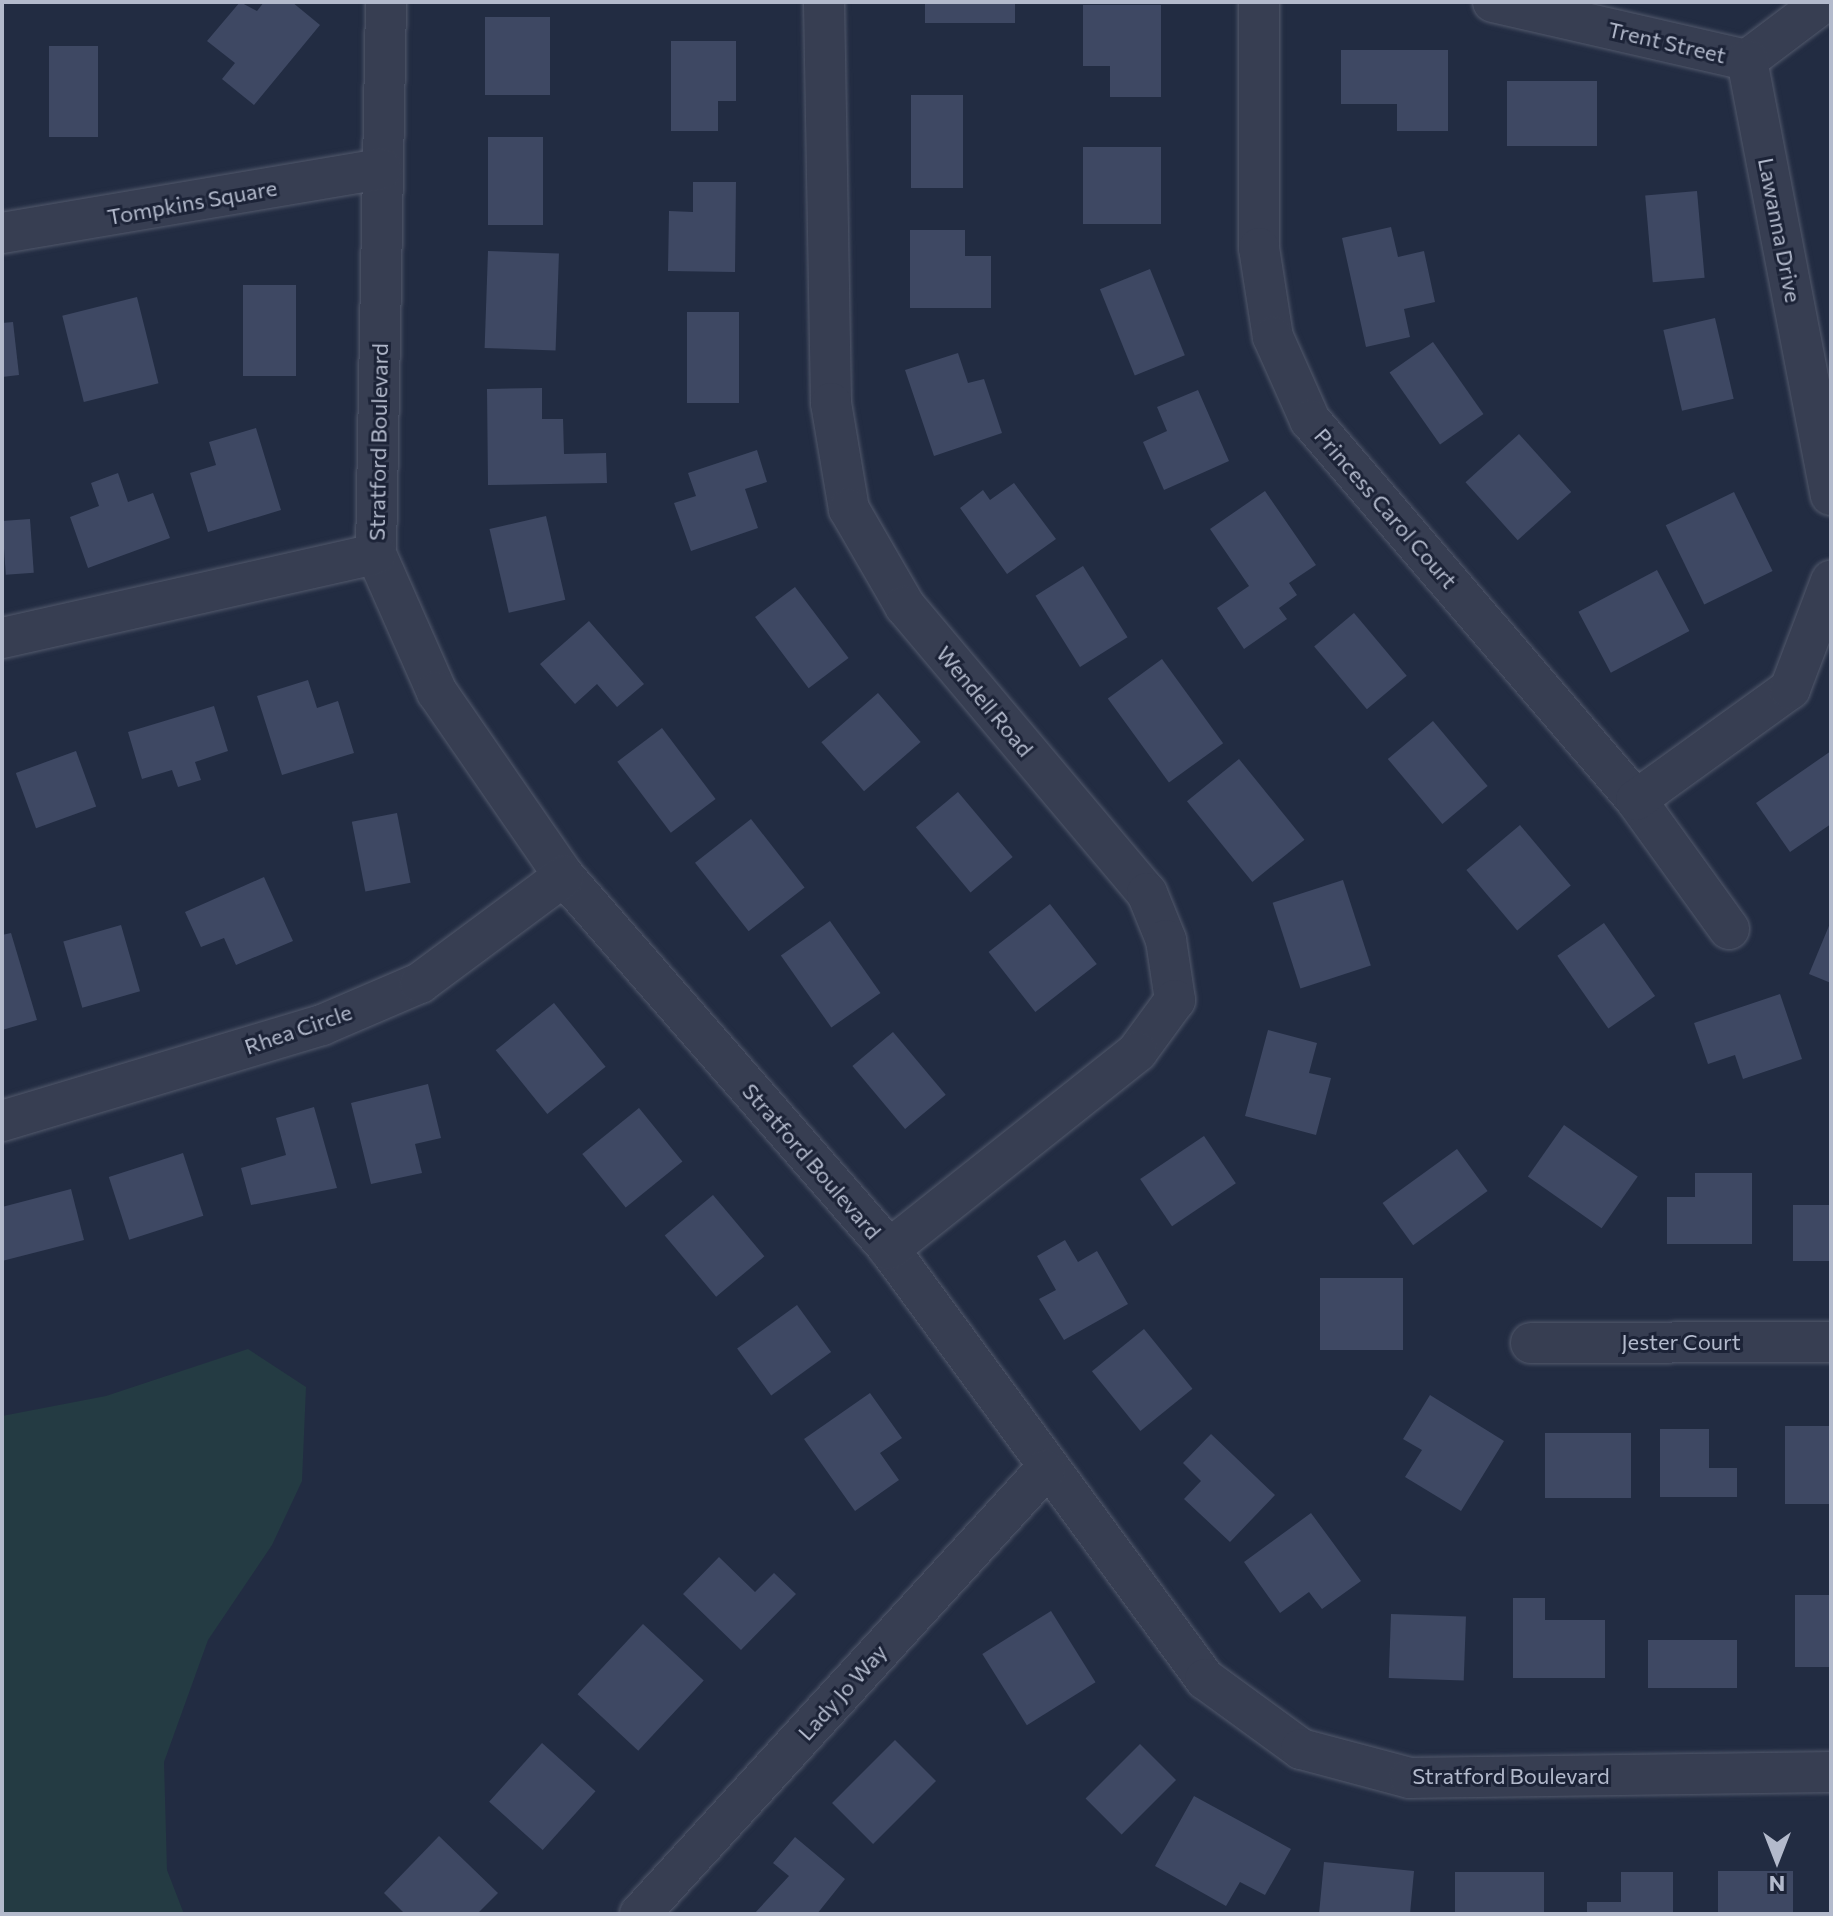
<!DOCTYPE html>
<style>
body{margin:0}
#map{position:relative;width:1833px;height:1916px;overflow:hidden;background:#222c42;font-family:Commissioner,sans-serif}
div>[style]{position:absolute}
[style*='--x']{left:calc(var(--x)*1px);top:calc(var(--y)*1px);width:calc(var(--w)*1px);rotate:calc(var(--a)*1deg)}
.green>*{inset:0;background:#243b43}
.building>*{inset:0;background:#3e4863;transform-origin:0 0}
.roads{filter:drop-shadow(0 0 2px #52596c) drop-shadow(0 0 2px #52596c)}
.minor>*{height:40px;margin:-20px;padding:0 20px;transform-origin:20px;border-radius:20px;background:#373e52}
span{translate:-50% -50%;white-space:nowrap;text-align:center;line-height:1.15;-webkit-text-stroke:6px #1c2337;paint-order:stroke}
.street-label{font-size:22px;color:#b3bacc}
.frame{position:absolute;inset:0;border:4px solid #b3bacc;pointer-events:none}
.north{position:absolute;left:1737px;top:1820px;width:80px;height:80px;-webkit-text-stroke:6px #1c2337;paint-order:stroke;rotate:180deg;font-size:22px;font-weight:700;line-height:32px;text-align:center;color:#b3bacc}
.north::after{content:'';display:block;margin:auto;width:28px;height:36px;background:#b3bacc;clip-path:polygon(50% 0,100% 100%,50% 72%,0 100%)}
</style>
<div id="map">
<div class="green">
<i style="clip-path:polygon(248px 1349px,306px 1387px,302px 1481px,272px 1545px,208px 1640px,164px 1762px,167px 1870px,184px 1914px,2px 1914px,2px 1416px,106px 1396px)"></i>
</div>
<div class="building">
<i style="clip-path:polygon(240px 2px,257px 11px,264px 2px,292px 2px,320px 25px,254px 105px,222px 79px,235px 63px,207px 41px)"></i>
<i style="left:925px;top:2px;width:90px;height:21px"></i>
<i style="clip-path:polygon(1083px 5px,1161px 5px,1161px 97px,1110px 97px,1110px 66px,1083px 66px)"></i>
<i style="left:485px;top:17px;width:65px;height:78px"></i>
<i style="clip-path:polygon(671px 41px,736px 41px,736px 101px,718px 101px,718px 131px,671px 131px)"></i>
<i style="left:49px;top:46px;width:49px;height:91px"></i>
<i style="clip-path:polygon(1341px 50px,1448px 50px,1448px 131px,1397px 131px,1397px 104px,1341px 104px)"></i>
<i style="left:1507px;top:81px;width:90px;height:65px"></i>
<i style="left:911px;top:95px;width:52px;height:93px"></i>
<i style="left:488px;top:137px;width:55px;height:88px"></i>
<i style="left:1083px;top:147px;width:78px;height:77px"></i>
<i style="clip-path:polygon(693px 182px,736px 182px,735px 272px,668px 271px,669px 211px,693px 212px)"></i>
<i style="left:1697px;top:191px;width:87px;height:52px;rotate:85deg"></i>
<i style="clip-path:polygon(1391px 227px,1398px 257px,1424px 251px,1435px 302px,1404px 309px,1410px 337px,1366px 347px,1342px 238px)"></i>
<i style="clip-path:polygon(910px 230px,965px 230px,965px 256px,991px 256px,991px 308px,910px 308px)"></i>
<i style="left:488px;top:251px;width:71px;height:97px;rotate:2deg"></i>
<i style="left:1150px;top:269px;width:93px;height:54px;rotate:68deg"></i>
<i style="left:243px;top:285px;width:53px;height:91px"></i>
<i style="left:137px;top:297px;width:89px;height:77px;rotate:76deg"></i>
<i style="left:687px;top:312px;width:52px;height:91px"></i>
<i style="left:1715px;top:318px;width:83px;height:53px;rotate:77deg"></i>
<i style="clip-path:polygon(13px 322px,19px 375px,2px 377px,2px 323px)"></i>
<i style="left:1433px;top:342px;width:88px;height:53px;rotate:55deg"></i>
<i style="clip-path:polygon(958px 353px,968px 383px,984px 379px,1002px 433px,934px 456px,905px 370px)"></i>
<i style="clip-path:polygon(542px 388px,542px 419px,563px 419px,564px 454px,606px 453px,607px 483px,488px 485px,487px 389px)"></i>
<i style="clip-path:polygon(1198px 390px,1229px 461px,1164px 490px,1143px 442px,1167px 431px,1157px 407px)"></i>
<i style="clip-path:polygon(256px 428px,281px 510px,208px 532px,190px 473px,216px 465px,209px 442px)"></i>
<i style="left:1519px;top:434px;width:78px;height:72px;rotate:48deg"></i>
<i style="clip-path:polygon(757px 450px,767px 482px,745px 489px,758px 528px,691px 551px,674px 503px,696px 496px,688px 473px)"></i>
<i style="clip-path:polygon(118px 473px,128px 502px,153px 493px,170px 538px,88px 568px,70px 517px,99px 506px,91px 483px)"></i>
<i style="clip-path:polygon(1014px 483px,1056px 539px,1007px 574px,960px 508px,983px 490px,990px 500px)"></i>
<i style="clip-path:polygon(1265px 491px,1316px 565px,1289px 583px,1297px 595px,1279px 608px,1287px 619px,1244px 649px,1217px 608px,1249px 586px,1210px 529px)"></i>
<i style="left:1734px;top:492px;width:88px;height:76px;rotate:64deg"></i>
<i style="left:546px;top:516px;width:86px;height:58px;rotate:77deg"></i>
<i style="left:30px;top:519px;width:54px;height:28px;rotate:86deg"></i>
<i style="left:1083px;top:566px;width:84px;height:56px;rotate:58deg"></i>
<i style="left:1657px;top:570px;width:69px;height:89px;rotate:62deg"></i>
<i style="left:795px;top:587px;width:89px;height:50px;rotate:53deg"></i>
<i style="left:1354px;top:613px;width:82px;height:52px;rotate:50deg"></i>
<i style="clip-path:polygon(589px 621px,644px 684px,617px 707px,597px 684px,575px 704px,540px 664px)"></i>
<i style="left:1162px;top:659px;width:104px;height:67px;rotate:54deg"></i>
<i style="clip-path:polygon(308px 680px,317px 708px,338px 701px,354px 753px,282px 775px,257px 696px)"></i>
<i style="left:878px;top:693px;width:65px;height:75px;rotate:49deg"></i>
<i style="clip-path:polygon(214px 706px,228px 751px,195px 762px,201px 780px,178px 787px,172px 770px,142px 779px,128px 732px)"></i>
<i style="left:1433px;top:721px;width:85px;height:59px;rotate:50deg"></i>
<i style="left:662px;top:728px;width:89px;height:56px;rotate:53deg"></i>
<i style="left:76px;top:751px;width:59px;height:64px;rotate:70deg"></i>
<i style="clip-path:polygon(1831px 751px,1831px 824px,1790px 852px,1756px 803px)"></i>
<i style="left:1239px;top:759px;width:104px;height:67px;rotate:51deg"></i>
<i style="left:958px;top:792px;width:85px;height:55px;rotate:50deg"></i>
<i style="left:397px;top:813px;width:71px;height:46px;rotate:79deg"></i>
<i style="left:751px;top:819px;width:87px;height:71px;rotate:52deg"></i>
<i style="left:1520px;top:825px;width:79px;height:70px;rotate:50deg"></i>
<i style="clip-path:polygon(264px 877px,293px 941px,236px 965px,224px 938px,201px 947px,185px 912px)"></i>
<i style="left:1343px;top:880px;width:90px;height:74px;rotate:72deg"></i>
<i style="left:1050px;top:904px;width:76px;height:78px;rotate:52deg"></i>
<i style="left:830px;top:921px;width:88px;height:60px;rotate:55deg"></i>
<i style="clip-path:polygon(1831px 921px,1831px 983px,1809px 974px)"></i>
<i style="left:1604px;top:923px;width:89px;height:57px;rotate:55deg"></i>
<i style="left:121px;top:925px;width:69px;height:60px;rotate:74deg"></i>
<i style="clip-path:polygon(11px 933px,37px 1020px,2px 1030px,2px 935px)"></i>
<i style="clip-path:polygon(1780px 994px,1802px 1059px,1743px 1079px,1735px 1055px,1708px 1064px,1694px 1023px)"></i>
<i style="left:554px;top:1003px;width:82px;height:75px;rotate:51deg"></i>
<i style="clip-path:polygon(1268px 1030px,1317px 1043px,1309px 1073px,1331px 1078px,1316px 1135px,1245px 1116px)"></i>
<i style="left:893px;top:1032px;width:82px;height:53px;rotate:50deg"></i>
<i style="clip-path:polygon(428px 1084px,441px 1138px,415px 1144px,422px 1173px,371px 1184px,351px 1103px)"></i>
<i style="clip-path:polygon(314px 1107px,337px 1188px,251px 1205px,241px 1168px,286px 1155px,276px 1118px)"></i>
<i style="left:639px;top:1108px;width:69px;height:73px;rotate:51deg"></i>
<i style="left:1564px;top:1125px;width:90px;height:63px;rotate:35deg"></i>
<i style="left:1204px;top:1136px;width:57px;height:77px;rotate:56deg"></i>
<i style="left:1457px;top:1149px;width:52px;height:92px;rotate:54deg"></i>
<i style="left:183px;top:1153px;width:66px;height:78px;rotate:72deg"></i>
<i style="clip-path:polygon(1695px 1173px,1752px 1173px,1752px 1244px,1667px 1244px,1667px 1197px,1695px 1197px)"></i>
<i style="clip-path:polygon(71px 1189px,84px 1240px,2px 1261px,2px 1207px)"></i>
<i style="left:713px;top:1195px;width:80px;height:63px;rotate:50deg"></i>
<i style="left:1793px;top:1205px;width:38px;height:56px"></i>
<i style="clip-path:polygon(1065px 1240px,1078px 1262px,1097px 1251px,1128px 1304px,1064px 1340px,1039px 1299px,1056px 1290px,1037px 1256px)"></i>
<i style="left:1320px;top:1278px;width:83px;height:72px"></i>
<i style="left:797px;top:1305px;width:58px;height:74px;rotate:54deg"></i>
<i style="left:1144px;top:1329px;width:77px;height:67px;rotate:51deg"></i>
<i style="clip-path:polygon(870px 1393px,902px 1438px,880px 1453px,899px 1480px,855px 1511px,804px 1439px)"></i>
<i style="clip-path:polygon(1430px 1395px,1504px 1441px,1461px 1511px,1405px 1477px,1422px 1450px,1403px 1439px)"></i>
<i style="left:1785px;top:1426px;width:46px;height:78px"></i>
<i style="clip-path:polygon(1660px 1429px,1709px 1429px,1709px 1468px,1737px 1468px,1737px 1497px,1660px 1497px)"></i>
<i style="left:1545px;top:1433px;width:86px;height:65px"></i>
<i style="clip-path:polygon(1211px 1434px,1275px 1495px,1230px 1542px,1184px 1499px,1201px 1481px,1183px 1463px)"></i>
<i style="clip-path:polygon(1311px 1513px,1361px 1581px,1322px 1609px,1309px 1592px,1280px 1613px,1244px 1562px)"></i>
<i style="clip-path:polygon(719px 1557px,755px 1592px,774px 1573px,796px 1594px,741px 1650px,683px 1594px)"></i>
<i style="left:1795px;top:1595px;width:36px;height:72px"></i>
<i style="clip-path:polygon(1513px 1598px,1545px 1598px,1545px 1620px,1605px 1620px,1605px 1678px,1513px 1678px)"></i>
<i style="left:1051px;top:1611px;width:84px;height:81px;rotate:58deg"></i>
<i style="left:1391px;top:1614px;width:75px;height:64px;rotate:2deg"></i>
<i style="left:643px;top:1624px;width:83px;height:96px;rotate:43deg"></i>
<i style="left:1648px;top:1640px;width:89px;height:48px"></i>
<i style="left:895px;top:1740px;width:58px;height:89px;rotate:45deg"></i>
<i style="left:542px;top:1743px;width:72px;height:79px;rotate:42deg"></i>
<i style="left:1140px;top:1744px;width:51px;height:77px;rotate:45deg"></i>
<i style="clip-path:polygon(1194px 1796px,1291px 1849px,1265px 1895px,1240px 1882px,1226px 1906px,1155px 1866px)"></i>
<i style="clip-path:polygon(439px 1836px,498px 1893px,477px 1914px,405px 1914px,384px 1893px)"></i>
<i style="clip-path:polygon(795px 1837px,845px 1879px,817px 1914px,754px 1914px,789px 1876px,773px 1863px)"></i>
<i style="clip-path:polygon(1324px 1862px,1414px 1871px,1410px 1914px,1319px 1914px)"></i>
<i style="left:1718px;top:1871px;width:75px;height:43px"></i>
<i style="left:1455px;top:1872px;width:89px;height:42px"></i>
<i style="clip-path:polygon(1621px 1872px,1673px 1872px,1673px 1914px,1587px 1914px,1587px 1902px,1621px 1902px)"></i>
</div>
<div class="roads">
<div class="minor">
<i style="--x:386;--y:2;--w:552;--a:91.04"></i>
<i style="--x:376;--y:554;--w:151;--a:66.2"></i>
<i style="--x:437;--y:692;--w:224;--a:55.4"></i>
<i style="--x:564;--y:876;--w:495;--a:48.9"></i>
<i style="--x:889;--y:1249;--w:534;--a:53.69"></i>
<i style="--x:1205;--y:1679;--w:119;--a:36.1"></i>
<i style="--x:1301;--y:1749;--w:113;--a:14.9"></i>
<i style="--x:1410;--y:1778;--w:421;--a:-0.8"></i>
<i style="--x:824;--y:2;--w:401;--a:89"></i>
<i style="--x:831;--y:403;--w:108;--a:80.4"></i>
<i style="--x:849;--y:509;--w:112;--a:60"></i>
<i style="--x:905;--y:606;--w:375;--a:49.9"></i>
<i style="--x:1147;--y:893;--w:51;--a:68"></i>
<i style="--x:1166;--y:940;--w:61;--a:81.5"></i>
<i style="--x:1175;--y:1000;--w:64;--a:126.2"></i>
<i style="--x:1137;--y:1052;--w:317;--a:141.5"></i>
<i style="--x:1259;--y:2;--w:246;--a:90"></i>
<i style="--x:1259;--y:248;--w:90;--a:81.1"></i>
<i style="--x:1273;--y:337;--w:91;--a:66"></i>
<i style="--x:1310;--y:420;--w:501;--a:49.37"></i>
<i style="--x:1636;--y:800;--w:159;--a:54.2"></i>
<i style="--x:1493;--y:2;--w:261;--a:12.9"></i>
<i style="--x:1824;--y:2;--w:96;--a:143"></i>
<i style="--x:1747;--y:60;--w:443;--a:79.1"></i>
<i style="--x:2;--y:233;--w:385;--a:-9.6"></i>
<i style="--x:2;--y:638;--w:383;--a:-12.7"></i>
<i style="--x:1636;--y:800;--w:190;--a:-35.8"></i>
<i style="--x:1790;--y:689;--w:116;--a:-69.2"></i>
<i style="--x:2;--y:1121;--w:334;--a:-16.7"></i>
<i style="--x:322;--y:1025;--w:107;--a:-23.2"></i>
<i style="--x:420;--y:983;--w:179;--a:-36.6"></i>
<i style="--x:1531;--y:1343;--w:300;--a:-0.2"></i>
<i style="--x:640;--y:1914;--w:601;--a:-47.63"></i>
</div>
</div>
<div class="street-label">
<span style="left:1667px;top:42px;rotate:13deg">Trent Street</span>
<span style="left:192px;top:202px;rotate:-10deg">Tompkins Square</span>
<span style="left:1780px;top:230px;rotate:79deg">Lawanna Drive</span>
<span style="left:378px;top:442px;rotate:-89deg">Stratford Boulevard</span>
<span style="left:1386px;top:508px;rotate:49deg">Princess Carol Court</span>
<span style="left:985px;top:701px;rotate:50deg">Wendell Road</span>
<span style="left:298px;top:1029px;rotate:-19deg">Rhea Circle</span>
<span style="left:812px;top:1161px;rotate:49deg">Stratford Boulevard</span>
<span style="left:1681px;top:1342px">Jester Court</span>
<span style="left:842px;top:1692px;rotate:-48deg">Lady Jo Way</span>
<span style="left:1511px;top:1776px">Stratford Boulevard</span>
</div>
<div class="frame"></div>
<div class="north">N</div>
</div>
